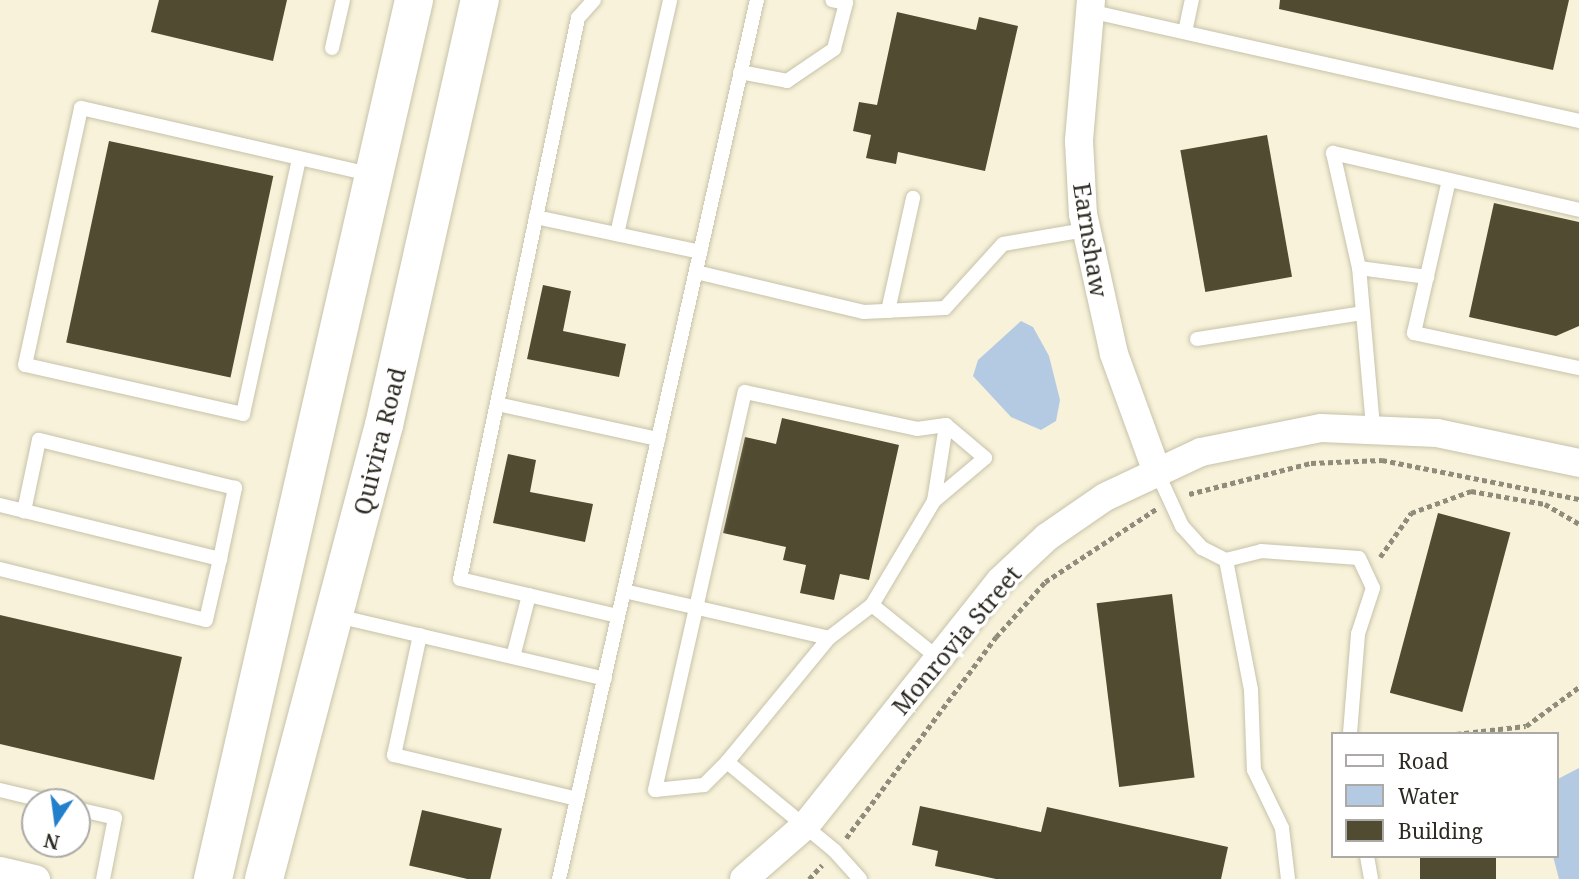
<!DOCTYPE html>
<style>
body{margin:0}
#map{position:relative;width:1579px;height:879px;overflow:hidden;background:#f7f2d9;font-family:"Noto Serif",serif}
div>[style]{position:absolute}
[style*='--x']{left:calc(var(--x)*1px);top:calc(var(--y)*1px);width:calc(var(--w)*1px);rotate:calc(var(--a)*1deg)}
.water>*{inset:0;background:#b3cae2}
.building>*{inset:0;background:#514b31;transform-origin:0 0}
.path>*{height:4.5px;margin-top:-2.25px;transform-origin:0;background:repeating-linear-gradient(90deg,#908c7c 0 5px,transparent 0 8.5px)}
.roads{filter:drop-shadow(0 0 2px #c7c2aa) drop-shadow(0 0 2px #c7c2aa)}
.lane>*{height:14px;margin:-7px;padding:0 7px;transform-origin:7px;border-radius:7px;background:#fff}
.street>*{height:28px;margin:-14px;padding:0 14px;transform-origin:14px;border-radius:14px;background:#fff}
.primary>*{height:38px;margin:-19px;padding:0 19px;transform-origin:19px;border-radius:19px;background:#fff}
span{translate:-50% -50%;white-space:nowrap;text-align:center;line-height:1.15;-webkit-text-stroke:7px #fff;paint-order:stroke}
.street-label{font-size:24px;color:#2c2a21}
.legend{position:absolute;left:1331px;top:732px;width:228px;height:126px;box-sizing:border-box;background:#fff;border:2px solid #abaaa6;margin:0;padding:9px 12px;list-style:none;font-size:21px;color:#2c2a21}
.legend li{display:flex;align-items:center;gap:14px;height:35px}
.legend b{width:35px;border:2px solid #abaaa6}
.north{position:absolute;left:21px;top:788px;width:70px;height:70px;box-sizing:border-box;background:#fff;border:2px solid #abaaa6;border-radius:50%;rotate:193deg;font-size:19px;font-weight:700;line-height:28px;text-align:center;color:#2c2a21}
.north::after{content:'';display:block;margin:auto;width:24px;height:32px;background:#217fcc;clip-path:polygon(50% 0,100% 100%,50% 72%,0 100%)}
</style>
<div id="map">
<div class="water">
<i style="clip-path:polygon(1021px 321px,1033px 327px,1049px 356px,1060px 400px,1056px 421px,1041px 430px,1011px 417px,973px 376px,978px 360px)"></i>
<i style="clip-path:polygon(1579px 768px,1579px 879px,1559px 879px,1553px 856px,1556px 780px)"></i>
</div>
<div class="building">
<i style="clip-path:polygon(159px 0,287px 0,273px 61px,151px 32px)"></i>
<i style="clip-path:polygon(1280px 0,1569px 0,1553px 70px,1279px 9px)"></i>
<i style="clip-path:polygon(897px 12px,976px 30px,979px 17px,1018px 26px,985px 171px,898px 152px,896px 164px,866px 158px,871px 135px,853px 131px,859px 102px,877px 105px)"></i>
<i style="left:1267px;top:135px;width:144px;height:88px;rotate:80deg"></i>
<i style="left:109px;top:141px;width:168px;height:206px;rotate:12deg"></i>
<i style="clip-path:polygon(1494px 203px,1579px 222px,1579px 326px,1556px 336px,1469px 317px)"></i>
<i style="clip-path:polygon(543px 285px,571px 291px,563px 331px,626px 344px,619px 377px,527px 359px)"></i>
<i style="clip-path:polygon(782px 418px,899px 445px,869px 580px,840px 574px,834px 600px,800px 593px,806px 565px,783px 560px,786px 547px,723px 533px,745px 437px,776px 444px)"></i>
<i style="clip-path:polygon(508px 454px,536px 460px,530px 492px,593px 504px,585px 542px,493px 523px)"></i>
<i style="left:1438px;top:513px;width:75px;height:186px;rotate:15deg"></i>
<i style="left:1172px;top:594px;width:185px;height:76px;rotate:83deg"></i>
<i style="clip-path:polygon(0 615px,182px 657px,154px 780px,0 744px)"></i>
<i style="clip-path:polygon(920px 806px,1041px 832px,1047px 807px,1228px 847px,1221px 879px,996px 879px,935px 866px,938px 851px,912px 845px)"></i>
<i style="left:422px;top:810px;width:82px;height:57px;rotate:13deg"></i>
<i style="left:1420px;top:856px;width:76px;height:23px"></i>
</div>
<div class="path">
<i style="--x:1189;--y:494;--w:126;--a:-14.3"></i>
<i style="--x:1311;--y:463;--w:71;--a:-2.4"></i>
<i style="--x:1382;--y:460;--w:201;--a:11.2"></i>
<i style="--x:1380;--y:557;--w:54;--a:-54.8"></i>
<i style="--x:1411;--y:513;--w:64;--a:-20.1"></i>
<i style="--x:1471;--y:491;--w:75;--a:10"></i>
<i style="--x:1545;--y:504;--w:39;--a:30"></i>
<i style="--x:1456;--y:734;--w:70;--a:-6.5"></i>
<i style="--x:1526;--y:726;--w:66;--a:-36.3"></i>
<i style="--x:846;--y:838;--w:251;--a:-53.3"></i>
<i style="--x:996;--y:637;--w:74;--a:-48.3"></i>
<i style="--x:1045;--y:582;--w:133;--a:-33.3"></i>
<i style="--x:809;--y:879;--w:19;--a:-47"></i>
</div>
<div class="roads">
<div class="lane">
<i style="--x:594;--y:0;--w:24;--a:132"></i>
<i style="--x:578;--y:18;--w:573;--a:101.88"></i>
<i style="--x:460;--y:579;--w:162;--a:13.2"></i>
<i style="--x:1089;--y:11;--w:502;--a:12.65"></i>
<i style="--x:1185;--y:32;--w:33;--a:-78"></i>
<i style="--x:332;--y:48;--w:49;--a:-77.1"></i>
<i style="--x:740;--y:72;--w:48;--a:10.8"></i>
<i style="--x:787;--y:81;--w:57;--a:-34.2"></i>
<i style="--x:834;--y:49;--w:48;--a:-75.4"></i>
<i style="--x:846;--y:3;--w:14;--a:-168"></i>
<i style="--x:299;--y:159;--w:261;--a:102.4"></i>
<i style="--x:243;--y:414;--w:223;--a:-167.3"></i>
<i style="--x:25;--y:365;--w:263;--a:-77.7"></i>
<i style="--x:81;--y:108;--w:300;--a:12.9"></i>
<i style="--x:1449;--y:180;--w:157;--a:102.9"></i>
<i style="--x:1414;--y:333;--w:169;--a:12"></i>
<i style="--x:536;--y:217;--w:168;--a:12"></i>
<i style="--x:617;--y:234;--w:240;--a:-77.2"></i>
<i style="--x:1359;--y:268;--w:69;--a:7.5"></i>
<i style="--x:696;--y:272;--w:173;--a:13.4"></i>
<i style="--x:864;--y:312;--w:81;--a:-2.8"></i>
<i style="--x:945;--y:308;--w:86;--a:-47.8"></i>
<i style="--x:1003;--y:244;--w:83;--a:-9.7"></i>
<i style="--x:888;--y:311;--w:116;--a:-77.5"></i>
<i style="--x:1197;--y:339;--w:168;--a:-8.9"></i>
<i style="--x:497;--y:404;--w:165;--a:12.3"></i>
<i style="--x:1373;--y:427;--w:160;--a:-95"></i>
<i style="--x:1359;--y:268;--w:118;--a:-102.7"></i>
<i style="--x:1333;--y:153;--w:253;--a:13"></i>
<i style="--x:1157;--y:472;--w:60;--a:65.2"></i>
<i style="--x:1182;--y:526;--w:30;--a:48"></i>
<i style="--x:1202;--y:548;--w:27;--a:27"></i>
<i style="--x:1226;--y:560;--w:36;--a:-14"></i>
<i style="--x:1261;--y:551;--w:98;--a:4.1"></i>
<i style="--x:1359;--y:558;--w:33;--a:65"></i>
<i style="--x:1373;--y:588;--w:48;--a:108.1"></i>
<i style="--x:1358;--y:634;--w:100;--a:94.6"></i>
<i style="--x:934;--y:501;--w:77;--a:-81"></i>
<i style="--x:946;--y:425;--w:51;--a:40.2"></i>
<i style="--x:985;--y:458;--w:67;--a:139.9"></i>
<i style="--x:934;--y:501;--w:121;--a:120.8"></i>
<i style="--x:872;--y:605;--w:83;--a:38.7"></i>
<i style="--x:0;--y:505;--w:227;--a:13.8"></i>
<i style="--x:220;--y:559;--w:73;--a:-78.1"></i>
<i style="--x:235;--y:488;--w:202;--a:-166.2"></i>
<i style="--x:39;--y:440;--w:73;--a:101.9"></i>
<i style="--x:1226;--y:560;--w:132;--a:79.1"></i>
<i style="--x:1251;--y:690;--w:80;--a:87.9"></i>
<i style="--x:1254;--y:770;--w:64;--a:64.2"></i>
<i style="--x:1282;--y:828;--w:51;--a:83.3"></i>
<i style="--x:0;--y:569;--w:212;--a:13.9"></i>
<i style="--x:206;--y:620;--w:63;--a:-77.1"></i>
<i style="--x:624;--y:591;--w:210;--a:12.9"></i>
<i style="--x:337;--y:616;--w:275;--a:13.2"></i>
<i style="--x:420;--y:635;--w:123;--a:102.2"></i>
<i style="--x:394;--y:755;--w:188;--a:13.5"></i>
<i style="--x:513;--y:657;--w:64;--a:-75.5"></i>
<i style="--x:727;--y:762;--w:33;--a:135"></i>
<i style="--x:704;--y:785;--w:49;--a:174.2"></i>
<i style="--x:655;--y:790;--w:408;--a:-77.3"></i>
<i style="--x:745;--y:392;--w:176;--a:12.1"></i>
<i style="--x:917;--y:429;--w:29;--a:-8"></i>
<i style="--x:0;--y:790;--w:51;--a:13.5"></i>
<i style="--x:77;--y:809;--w:39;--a:13"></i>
<i style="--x:115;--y:818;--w:62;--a:101.1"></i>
<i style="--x:1367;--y:856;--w:23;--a:80"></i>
<i style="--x:559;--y:879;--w:901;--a:-77.31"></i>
<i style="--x:860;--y:879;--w:38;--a:-132"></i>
<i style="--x:835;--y:851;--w:140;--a:-140.5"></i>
<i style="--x:727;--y:762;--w:161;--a:-50.6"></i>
<i style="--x:829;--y:638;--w:54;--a:-37.5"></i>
</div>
<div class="street">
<i style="--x:1091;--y:0;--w:142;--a:94.9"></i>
<i style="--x:1079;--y:141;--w:73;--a:86.9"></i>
<i style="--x:1083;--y:214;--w:143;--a:77.5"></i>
<i style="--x:1114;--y:354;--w:126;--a:70"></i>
<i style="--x:0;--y:871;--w:37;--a:13"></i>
<i style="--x:744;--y:879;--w:82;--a:-41.1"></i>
<i style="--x:806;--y:825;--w:312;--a:-51.5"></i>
<i style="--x:1000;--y:581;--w:64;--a:-43.1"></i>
<i style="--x:1047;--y:537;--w:70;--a:-34.6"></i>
<i style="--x:1105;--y:497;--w:106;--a:-25.1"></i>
<i style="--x:1201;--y:452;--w:122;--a:-11.3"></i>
<i style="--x:1321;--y:428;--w:116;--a:2.5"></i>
<i style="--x:1437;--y:433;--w:145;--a:11.9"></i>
</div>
<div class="primary">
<i style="--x:213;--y:879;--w:902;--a:-77.12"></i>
<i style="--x:264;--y:879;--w:470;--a:-75.2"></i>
<i style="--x:384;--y:425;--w:436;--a:-77.3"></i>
</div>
</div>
<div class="street-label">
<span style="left:1091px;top:240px;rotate:81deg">Earnshaw</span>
<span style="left:379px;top:441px;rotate:-76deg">Quivira Road</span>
<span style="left:956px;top:640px;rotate:-50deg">Monrovia Street</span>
</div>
<ul class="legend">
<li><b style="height:9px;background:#fff"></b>Road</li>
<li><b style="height:19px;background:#b3cae2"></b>Water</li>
<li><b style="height:19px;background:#514b31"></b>Building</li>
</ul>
<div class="north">N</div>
</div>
